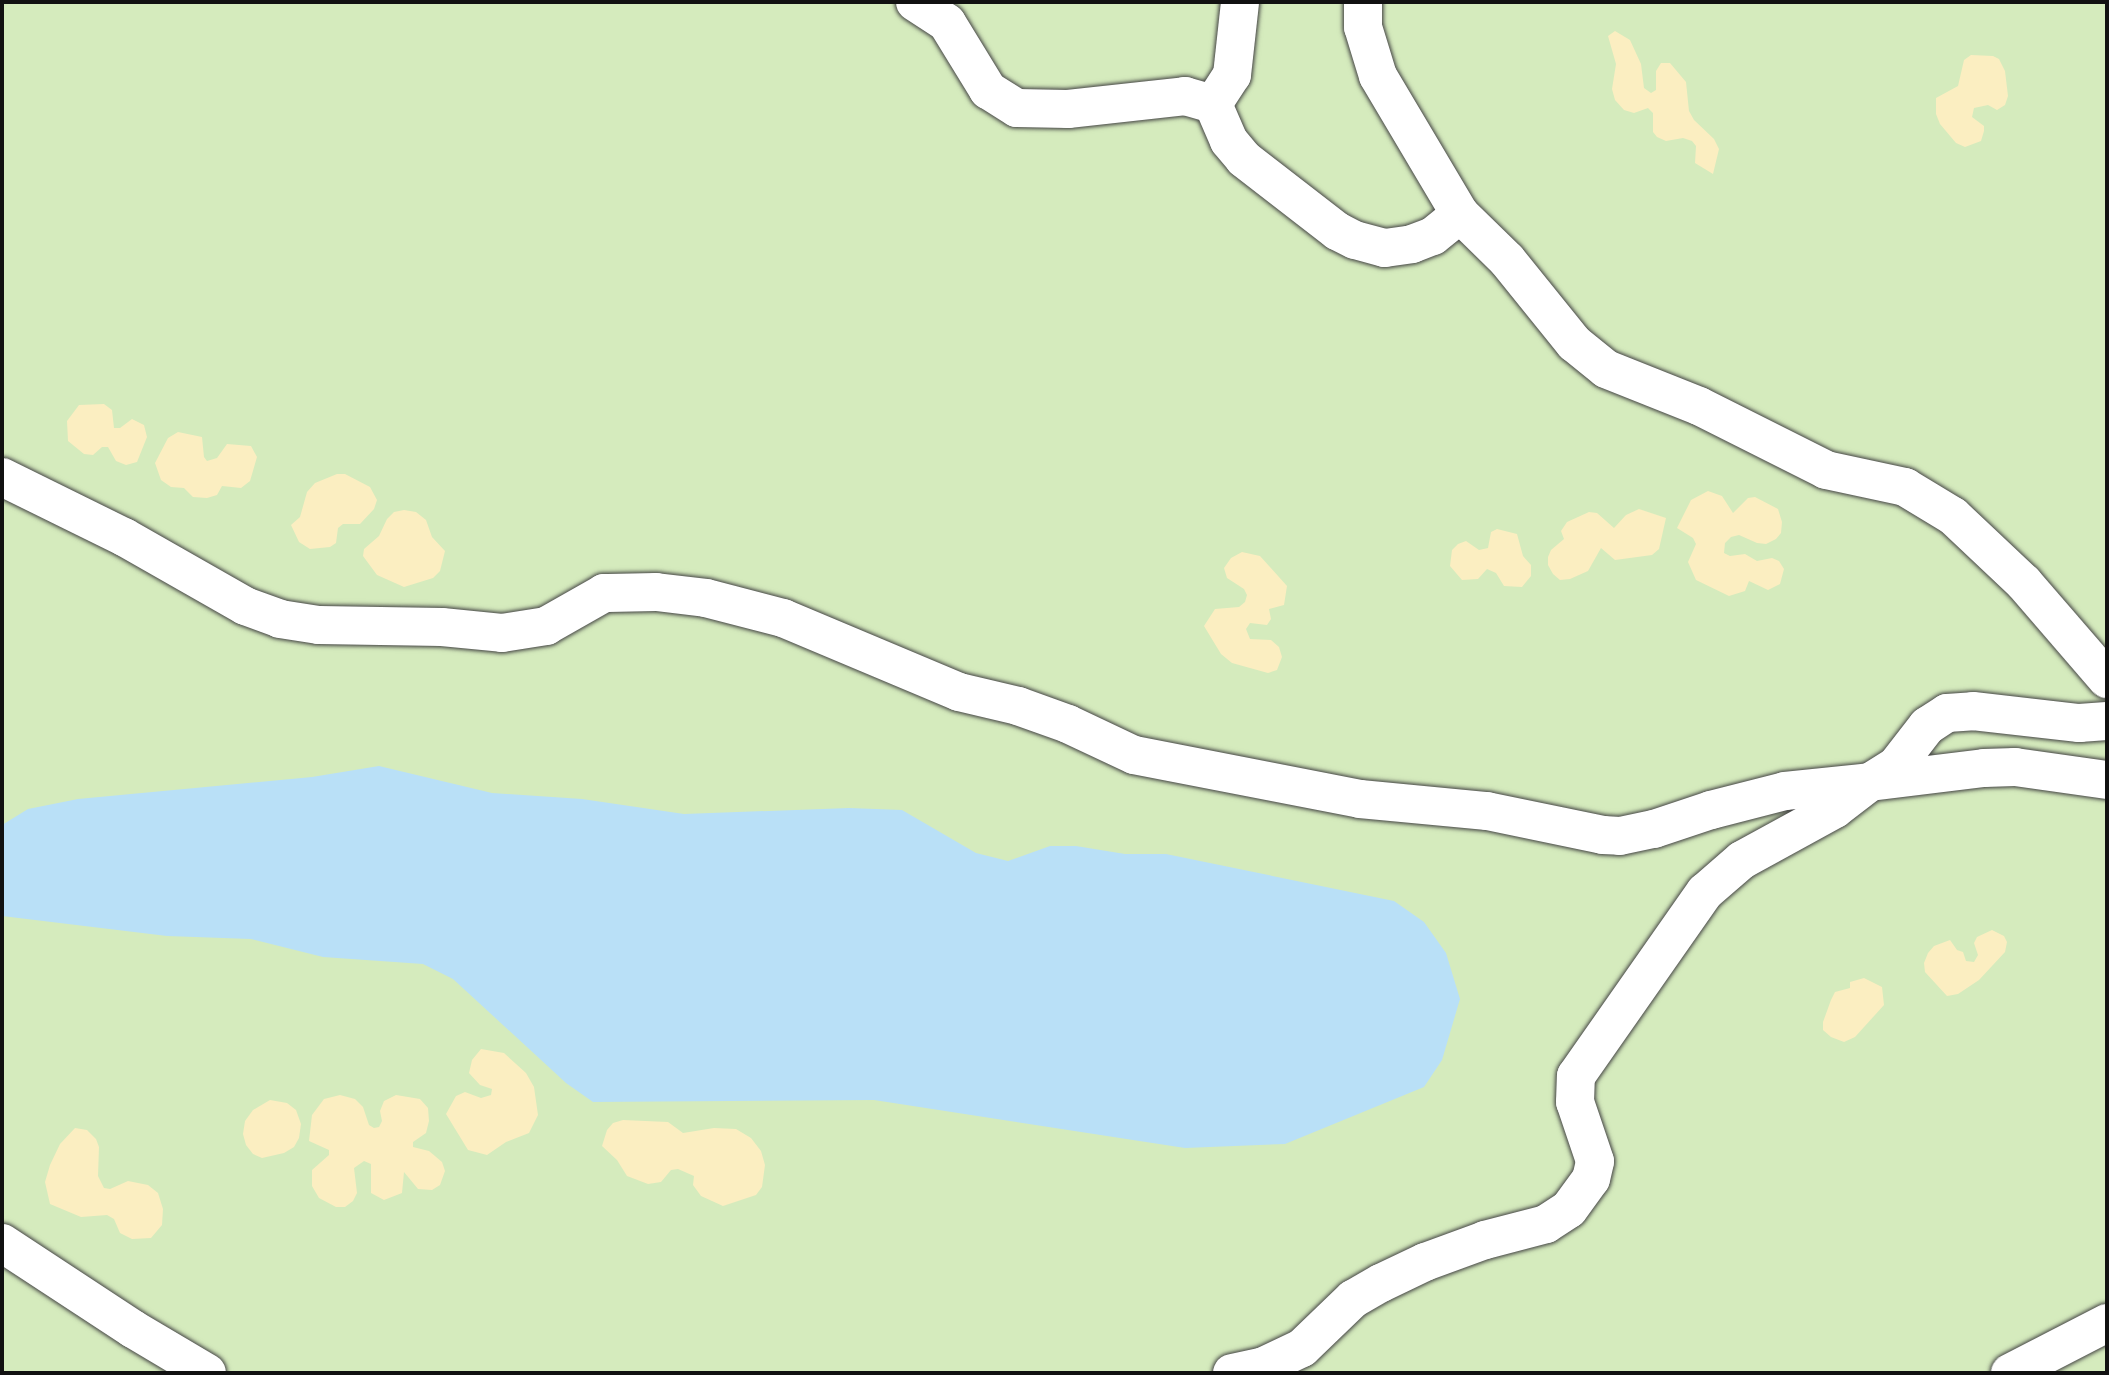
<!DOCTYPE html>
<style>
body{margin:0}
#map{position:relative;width:2109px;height:1375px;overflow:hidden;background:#fffdf5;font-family:Bitter,serif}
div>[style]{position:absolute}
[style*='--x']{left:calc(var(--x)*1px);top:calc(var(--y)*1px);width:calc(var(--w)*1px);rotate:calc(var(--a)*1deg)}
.green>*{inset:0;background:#d5ebbd;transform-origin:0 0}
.sand>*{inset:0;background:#fbeec1}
.water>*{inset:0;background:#b9e0f7}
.roads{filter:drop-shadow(0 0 2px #444) drop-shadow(0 0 2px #444)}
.minor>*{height:38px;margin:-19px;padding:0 19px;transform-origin:19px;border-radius:19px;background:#fff}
span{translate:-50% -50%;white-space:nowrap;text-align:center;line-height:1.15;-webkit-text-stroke:7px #fff;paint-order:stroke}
.frame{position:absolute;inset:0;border:4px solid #111;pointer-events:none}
</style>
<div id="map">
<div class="green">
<i style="left:2px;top:2px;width:2105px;height:1371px"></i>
</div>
<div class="sand">
<i style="clip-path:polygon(1615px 31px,1630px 40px,1641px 64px,1644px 88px,1651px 93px,1656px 90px,1656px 71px,1661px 63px,1670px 63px,1686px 82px,1689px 111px,1694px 120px,1714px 139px,1719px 149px,1713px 174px,1695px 163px,1696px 146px,1692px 141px,1683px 138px,1666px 141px,1657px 137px,1653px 132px,1653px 113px,1648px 108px,1634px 113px,1624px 110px,1615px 100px,1612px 89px,1616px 64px,1608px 36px)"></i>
<i style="clip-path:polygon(1971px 55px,1993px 56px,1999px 59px,2005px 71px,2008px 96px,2005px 105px,1997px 110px,1988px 105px,1974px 108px,1972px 117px,1984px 126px,1984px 131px,1981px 141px,1965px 147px,1956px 143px,1940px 124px,1936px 114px,1936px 98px,1958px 86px,1964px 60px)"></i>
<i style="clip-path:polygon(104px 404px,112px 410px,114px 428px,120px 428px,132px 419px,144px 425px,147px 437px,137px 462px,126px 465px,116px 461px,108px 447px,102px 447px,93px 455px,84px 454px,68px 441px,67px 421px,79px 405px)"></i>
<i style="clip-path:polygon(178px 432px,202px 437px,204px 457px,207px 461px,217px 458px,227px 444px,251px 446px,257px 457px,250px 481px,241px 488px,222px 486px,217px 495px,207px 498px,193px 497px,184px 488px,171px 487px,161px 480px,155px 463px,168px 438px)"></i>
<i style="clip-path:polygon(337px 474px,345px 474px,370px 487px,377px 500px,374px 509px,360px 524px,343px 524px,338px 528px,336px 543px,330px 547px,310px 549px,299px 542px,291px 525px,300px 517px,307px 492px,315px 483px)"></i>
<i style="clip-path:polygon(1708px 491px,1722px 496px,1733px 513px,1748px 498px,1755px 497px,1778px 509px,1782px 522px,1781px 533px,1776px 539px,1766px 544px,1757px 543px,1739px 535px,1731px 537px,1725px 543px,1724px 553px,1730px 556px,1745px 554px,1757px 561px,1772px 558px,1779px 561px,1784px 569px,1780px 584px,1768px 590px,1749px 581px,1745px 591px,1729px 596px,1696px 580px,1688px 562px,1696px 544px,1693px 538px,1677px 528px,1691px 500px)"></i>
<i style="clip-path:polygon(1639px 509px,1666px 518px,1659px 549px,1652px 555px,1615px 560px,1601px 548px,1588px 571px,1570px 579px,1560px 580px,1553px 574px,1548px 565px,1548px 557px,1551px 550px,1564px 539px,1561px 531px,1567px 522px,1589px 512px,1597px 513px,1614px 528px,1626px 515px)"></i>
<i style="clip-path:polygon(404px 510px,416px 512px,426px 520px,432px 537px,445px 551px,440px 571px,433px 578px,404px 587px,377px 575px,363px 556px,364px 549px,379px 536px,387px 519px,394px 512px)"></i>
<i style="clip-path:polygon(1497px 529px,1517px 534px,1523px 556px,1531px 565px,1531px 576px,1522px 587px,1504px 586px,1496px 573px,1487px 569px,1478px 579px,1462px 580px,1450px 566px,1452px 550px,1458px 544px,1466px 541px,1479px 550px,1488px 548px,1491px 532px)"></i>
<i style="clip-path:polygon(1242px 552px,1260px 556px,1287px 586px,1284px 605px,1269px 609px,1271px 619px,1267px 625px,1250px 623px,1246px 629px,1250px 639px,1271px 640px,1279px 647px,1282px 657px,1277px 670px,1268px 673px,1232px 663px,1221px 654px,1204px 626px,1215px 609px,1239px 607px,1245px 602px,1247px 595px,1244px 589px,1227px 578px,1224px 568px,1231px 558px)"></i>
<i style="clip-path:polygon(1992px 930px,2004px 936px,2007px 942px,2005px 952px,1979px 980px,1958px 994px,1947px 996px,1925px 972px,1924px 963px,1928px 953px,1934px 946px,1950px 940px,1957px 950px,1963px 952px,1966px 961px,1974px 962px,1978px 955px,1974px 943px,1977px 937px)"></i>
<i style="clip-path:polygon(1864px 978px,1882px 987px,1884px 1005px,1855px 1037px,1844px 1042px,1831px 1037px,1823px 1030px,1823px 1022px,1831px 1000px,1835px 992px,1850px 988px,1850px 982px)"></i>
<i style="clip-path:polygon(481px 1049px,504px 1053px,526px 1073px,534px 1087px,538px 1115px,529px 1133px,506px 1142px,487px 1155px,468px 1150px,446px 1114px,456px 1096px,465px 1092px,481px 1098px,491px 1095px,492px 1089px,480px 1085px,469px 1073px,472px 1060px)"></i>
<i style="clip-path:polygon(340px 1095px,355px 1099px,363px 1107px,369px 1125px,374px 1128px,379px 1127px,382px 1121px,380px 1111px,384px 1101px,396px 1095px,420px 1099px,428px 1108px,429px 1121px,426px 1133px,413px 1142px,413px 1147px,429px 1151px,442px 1162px,445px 1171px,440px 1185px,432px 1190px,418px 1189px,404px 1172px,402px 1193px,384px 1200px,371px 1193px,371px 1164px,364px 1161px,354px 1168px,357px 1193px,353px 1201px,345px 1207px,336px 1207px,319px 1198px,312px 1186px,312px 1170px,329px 1155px,329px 1150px,309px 1141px,312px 1115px,324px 1099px)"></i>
<i style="clip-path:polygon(270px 1100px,287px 1103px,296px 1110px,301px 1124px,299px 1138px,294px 1147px,284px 1153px,262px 1158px,253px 1154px,246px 1145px,243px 1134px,245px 1121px,253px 1110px)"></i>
<i style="clip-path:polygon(623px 1120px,668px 1122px,683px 1133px,714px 1128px,736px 1129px,751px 1138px,761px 1151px,765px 1165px,762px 1187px,756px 1195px,723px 1206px,701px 1196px,693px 1185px,694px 1176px,678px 1169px,671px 1170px,661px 1182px,648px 1184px,627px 1176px,617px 1160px,602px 1146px,607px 1130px,613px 1123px)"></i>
<i style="clip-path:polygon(75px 1128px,87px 1130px,96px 1139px,99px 1147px,98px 1176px,104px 1188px,110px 1189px,128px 1181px,148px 1185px,158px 1193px,163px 1209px,162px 1225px,151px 1238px,132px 1239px,120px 1233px,114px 1219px,107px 1215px,81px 1217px,50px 1204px,45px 1182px,50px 1165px,60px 1144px)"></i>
</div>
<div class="water">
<i style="clip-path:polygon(379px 766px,492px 793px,582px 799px,684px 814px,849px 808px,902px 810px,976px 853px,1008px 861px,1050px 846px,1076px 846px,1125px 854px,1166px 854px,1394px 901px,1424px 922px,1446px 953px,1460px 999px,1442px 1060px,1424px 1087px,1285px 1144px,1185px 1148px,874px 1100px,593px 1102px,566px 1083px,453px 979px,423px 964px,323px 957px,251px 939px,167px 936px,2px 916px,2px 825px,28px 809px,78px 799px,312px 777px)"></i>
</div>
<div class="roads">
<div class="minor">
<i style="--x:915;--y:2;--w:38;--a:33"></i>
<i style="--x:947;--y:23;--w:79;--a:58.5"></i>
<i style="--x:988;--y:90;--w:34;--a:32"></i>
<i style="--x:1017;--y:108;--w:51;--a:1.1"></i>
<i style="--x:1068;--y:109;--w:118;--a:-6.3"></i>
<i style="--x:1185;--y:96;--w:29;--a:16"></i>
<i style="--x:1213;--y:104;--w:40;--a:66.6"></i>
<i style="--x:1229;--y:141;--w:23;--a:50"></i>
<i style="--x:1244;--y:159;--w:118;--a:37.7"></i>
<i style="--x:1337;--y:231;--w:20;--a:27"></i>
<i style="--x:1355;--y:240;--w:31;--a:15"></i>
<i style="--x:1385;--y:248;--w:27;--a:-8"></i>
<i style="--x:1412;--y:244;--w:22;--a:-21"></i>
<i style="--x:1433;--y:236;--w:35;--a:-39"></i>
<i style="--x:1460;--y:214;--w:66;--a:44.4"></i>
<i style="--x:1507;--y:260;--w:107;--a:51.1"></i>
<i style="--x:1574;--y:343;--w:41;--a:39.1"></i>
<i style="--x:1606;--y:369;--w:100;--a:21.7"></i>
<i style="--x:1699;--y:406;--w:142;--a:26.7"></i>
<i style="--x:1826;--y:470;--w:81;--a:12.1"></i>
<i style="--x:1905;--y:487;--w:56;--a:31.1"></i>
<i style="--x:1953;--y:516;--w:98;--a:43.3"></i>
<i style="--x:2024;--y:583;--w:127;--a:49.2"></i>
<i style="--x:1363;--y:2;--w:25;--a:90"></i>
<i style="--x:1363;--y:27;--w:51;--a:73"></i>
<i style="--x:1378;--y:76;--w:161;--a:59.3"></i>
<i style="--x:1213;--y:104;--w:35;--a:-57"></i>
<i style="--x:1232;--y:75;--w:73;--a:-83.7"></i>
<i style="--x:2;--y:477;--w:136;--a:26.2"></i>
<i style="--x:124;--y:537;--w:139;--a:29.7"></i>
<i style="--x:245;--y:606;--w:37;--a:20"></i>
<i style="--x:280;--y:619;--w:39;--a:9"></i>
<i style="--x:319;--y:625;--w:123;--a:0.9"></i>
<i style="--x:442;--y:627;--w:60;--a:5.7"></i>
<i style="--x:502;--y:633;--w:45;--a:-9"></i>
<i style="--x:546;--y:626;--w:67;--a:-29.6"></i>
<i style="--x:604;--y:593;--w:52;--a:-1.1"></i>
<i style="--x:656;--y:592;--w:50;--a:6.8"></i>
<i style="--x:706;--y:598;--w:80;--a:14.6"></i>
<i style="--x:783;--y:618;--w:191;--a:22.8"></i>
<i style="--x:959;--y:692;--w:61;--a:13.3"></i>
<i style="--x:1018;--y:706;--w:53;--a:19.8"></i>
<i style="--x:1068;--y:724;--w:73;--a:25.2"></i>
<i style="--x:1134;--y:755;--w:230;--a:11"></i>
<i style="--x:1360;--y:799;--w:128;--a:5.4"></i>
<i style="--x:1487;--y:811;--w:118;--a:11.7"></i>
<i style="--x:1603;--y:835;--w:17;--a:3"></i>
<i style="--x:1620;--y:836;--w:35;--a:-12"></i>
<i style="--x:1654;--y:829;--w:60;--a:-18.4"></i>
<i style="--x:1711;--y:810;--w:76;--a:-14.4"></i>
<i style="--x:1785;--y:791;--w:85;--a:-6"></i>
<i style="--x:1870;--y:782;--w:31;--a:-32"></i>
<i style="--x:1896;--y:766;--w:51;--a:-52.2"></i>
<i style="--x:1927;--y:726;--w:24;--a:-33"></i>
<i style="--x:1947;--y:713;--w:26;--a:-4"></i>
<i style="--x:1973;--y:711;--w:107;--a:6.5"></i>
<i style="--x:2079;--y:723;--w:28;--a:-4"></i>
<i style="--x:2;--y:1243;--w:157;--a:33.3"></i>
<i style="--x:133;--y:1329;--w:86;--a:30.7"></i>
<i style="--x:1232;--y:1373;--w:33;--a:-12"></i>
<i style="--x:1264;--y:1366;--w:42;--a:-25.3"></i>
<i style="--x:1302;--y:1348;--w:71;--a:-43.9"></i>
<i style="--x:1353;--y:1299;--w:32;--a:-30"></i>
<i style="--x:1381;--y:1283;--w:49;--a:-25.5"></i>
<i style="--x:1425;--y:1262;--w:64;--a:-20.1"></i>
<i style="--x:1485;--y:1240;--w:63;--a:-14.7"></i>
<i style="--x:1546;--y:1224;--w:27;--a:-33"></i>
<i style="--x:1569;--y:1209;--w:37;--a:-54"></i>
<i style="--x:1591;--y:1179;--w:18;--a:-77"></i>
<i style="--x:1595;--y:1161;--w:62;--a:-108.7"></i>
<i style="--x:1575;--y:1102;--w:26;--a:-88"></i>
<i style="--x:1576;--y:1076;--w:225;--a:-55"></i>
<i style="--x:1705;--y:892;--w:49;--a:-40.9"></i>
<i style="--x:1742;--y:860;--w:106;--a:-28.7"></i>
<i style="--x:1835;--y:809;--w:44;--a:-37.6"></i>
<i style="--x:1870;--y:782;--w:115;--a:-7"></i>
<i style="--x:1984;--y:768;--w:31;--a:-2"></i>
<i style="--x:2015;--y:767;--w:93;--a:8"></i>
<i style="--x:2010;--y:1373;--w:109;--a:-27.3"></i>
</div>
</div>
<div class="frame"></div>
</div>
